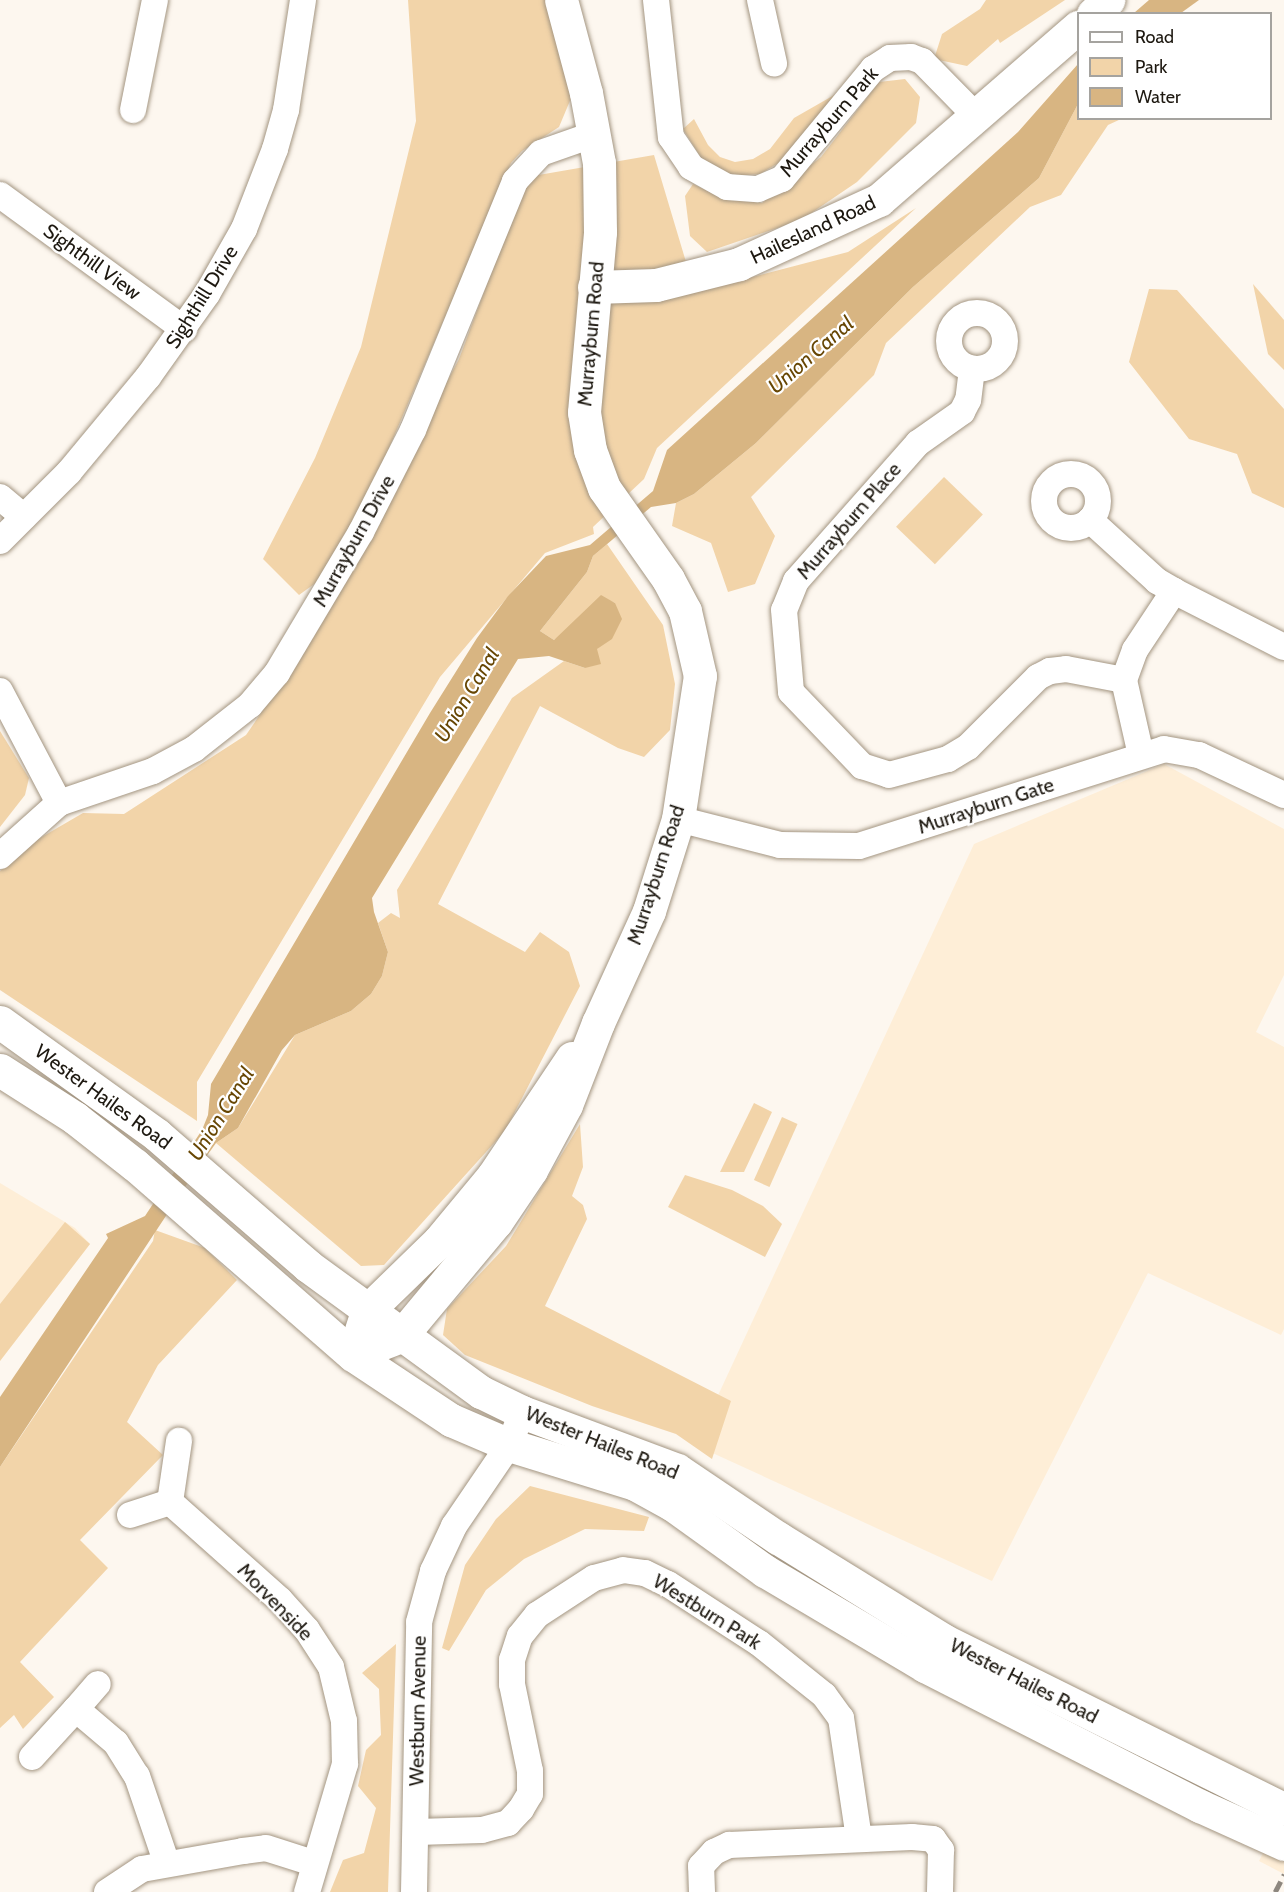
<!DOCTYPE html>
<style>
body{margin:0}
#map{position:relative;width:1284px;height:1892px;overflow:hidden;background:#fdf7ef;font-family:Cabin,sans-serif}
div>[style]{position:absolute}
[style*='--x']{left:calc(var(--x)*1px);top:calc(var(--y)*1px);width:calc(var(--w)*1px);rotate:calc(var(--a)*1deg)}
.built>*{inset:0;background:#feeed7}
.green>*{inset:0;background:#f2d4a9;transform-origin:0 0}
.water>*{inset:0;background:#d8b582}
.roads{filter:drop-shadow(0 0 2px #a39581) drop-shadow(0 0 2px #a39581)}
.street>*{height:26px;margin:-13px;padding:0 13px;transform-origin:13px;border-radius:13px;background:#fff}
.street>.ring{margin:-13px;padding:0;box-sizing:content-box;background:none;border:26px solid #fff;border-radius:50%}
.secondary>*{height:33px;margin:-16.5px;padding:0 16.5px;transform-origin:16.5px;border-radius:16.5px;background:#fff}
.rail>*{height:4.5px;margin-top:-2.25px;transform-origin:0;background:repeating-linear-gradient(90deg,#8d877f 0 12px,transparent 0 18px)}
span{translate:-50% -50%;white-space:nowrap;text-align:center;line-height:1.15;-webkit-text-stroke:4.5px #fff;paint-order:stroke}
.street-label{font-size:20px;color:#1d1810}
.water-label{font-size:21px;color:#674603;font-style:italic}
.legend{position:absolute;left:1077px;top:12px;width:195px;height:108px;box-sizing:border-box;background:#fff;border:2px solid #a5a39f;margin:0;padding:8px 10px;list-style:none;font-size:18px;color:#1d1810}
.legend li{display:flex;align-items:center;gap:12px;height:30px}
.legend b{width:30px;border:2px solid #a5a39f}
</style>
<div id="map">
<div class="built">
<i style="clip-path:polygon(1164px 764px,1284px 829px,1284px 975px,1256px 1032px,1284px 1047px,1284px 1329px,1281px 1335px,1148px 1273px,992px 1581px,695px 1445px,974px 844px)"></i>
<i style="clip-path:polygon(0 1183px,75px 1228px,90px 1244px,0 1361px)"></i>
<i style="clip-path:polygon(1284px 1811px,1284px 1874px,1259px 1861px)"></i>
</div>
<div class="green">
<i style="clip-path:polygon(408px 0,546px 0,572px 96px,559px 127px,522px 151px,511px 163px,371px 490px,317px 582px,299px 595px,263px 559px,315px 458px,361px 347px,416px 121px)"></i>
<i style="clip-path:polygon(986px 0,1065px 0,1000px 43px,998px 39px,967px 66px,934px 59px,942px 34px,980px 9px)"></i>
<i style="clip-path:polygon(905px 79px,920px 97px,916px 123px,857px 182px,801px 220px,707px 252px,690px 236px,685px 196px,693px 184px,720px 197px,762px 203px,821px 157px,879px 82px)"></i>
<i style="clip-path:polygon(836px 94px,785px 159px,760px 174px,733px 176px,703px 161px,683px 129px,694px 119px,708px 145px,720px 157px,735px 162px,753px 159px,770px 149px,794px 118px)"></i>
<i style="clip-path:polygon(1078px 104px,1078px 118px,1121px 119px,1108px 125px,1061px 195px,1030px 207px,886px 343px,874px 375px,751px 497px,775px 536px,755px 584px,728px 592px,711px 543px,672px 526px,676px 503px,694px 494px,756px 443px,913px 287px,1039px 178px)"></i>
<i style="clip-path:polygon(654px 155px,695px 292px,848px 252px,916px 208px,657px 448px,644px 479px,593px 527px,594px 534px,545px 553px,440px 677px,197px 1082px,197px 1121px,0 990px,0 871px,28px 845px,83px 813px,124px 814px,246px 735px,309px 643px,459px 359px,527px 177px)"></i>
<i style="clip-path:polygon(1253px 284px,1284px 320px,1284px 370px,1268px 354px)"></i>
<i style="clip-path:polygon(1149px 289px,1177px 290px,1284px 409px,1284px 508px,1252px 493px,1237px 454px,1189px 439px,1129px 362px)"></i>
<i style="left:944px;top:477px;width:54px;height:69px;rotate:44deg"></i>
<i style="clip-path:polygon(607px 544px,663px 625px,675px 684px,670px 730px,644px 757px,618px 748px,540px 706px,438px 904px,525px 952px,540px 932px,569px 952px,580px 986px,505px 1131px,384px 1265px,361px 1266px,216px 1143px,238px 1128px,295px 1035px,351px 1011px,371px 994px,382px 976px,388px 952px,378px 923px,391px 913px,400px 918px,397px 890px,512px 698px,564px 661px,585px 668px,597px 649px,615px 603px,608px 600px,554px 640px,540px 631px,587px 572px,593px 556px)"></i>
<i style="clip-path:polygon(0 731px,29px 778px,25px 795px,0 827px)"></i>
<i style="clip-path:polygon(754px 1103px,772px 1112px,744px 1172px,720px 1172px)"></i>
<i style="left:782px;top:1117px;width:17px;height:69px;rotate:24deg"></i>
<i style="clip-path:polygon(580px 1124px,583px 1167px,572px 1196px,583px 1205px,587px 1219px,545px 1306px,731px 1401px,712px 1459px,676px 1434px,592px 1406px,465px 1355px,443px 1335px,447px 1309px,506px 1246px)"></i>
<i style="clip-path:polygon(685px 1175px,732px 1190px,763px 1206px,782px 1224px,765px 1257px,668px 1207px)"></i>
<i style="clip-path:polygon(65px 1222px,90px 1244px,0 1361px,0 1304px)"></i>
<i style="clip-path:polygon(155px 1230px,205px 1248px,237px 1280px,158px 1365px,127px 1422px,163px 1455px,80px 1540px,108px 1568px,20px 1662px,54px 1697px,23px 1729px,14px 1715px,0 1728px,0 1467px,153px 1241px)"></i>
<i style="clip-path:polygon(530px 1486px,649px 1517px,644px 1531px,585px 1529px,524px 1559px,486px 1590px,449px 1651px,442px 1648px,465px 1565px,496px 1519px)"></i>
<i style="clip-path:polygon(396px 1644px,388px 1892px,330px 1892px,343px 1860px,364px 1853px,376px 1808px,358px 1786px,366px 1750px,381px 1735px,379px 1689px,362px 1673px)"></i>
</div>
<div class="water">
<i style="clip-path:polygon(1149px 0,1199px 0,1181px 13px,1134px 13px)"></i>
<i style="clip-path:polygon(1078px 64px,1078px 104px,1039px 178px,913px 287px,756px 443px,694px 494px,676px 503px,651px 507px,593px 556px,587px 572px,540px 631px,554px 640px,601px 595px,615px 603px,622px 619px,612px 639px,597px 649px,601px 664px,585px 668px,549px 656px,518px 659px,372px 898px,374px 912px,388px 952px,382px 976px,371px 994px,351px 1011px,295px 1035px,282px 1050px,238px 1128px,216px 1143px,193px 1175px,0 1467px,0 1397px,108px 1238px,106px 1234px,145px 1216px,202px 1130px,208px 1115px,211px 1084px,430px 713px,477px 638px,508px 596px,546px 556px,590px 545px,653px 491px,667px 450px,1018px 132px)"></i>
</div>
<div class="roads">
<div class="street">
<i style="--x:656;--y:0;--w:138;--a:83.8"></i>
<i style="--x:671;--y:137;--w:36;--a:56"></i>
<i style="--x:691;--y:167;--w:41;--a:29.1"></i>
<i style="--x:727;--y:187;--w:31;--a:4"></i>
<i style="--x:758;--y:189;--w:26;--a:-23"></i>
<i style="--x:782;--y:179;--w:143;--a:-50.4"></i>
<i style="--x:873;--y:69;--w:20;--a:-33"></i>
<i style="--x:890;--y:58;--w:21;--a:-3"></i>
<i style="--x:911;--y:57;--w:12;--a:20"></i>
<i style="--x:922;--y:61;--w:80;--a:45.5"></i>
<i style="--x:760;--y:0;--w:65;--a:77.5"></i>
<i style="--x:133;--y:110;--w:112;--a:-78.7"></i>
<i style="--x:0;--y:195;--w:228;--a:36.1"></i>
<i class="ring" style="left:949px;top:313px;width:30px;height:30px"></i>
<i style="--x:972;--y:369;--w:31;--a:97"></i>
<i style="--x:968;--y:400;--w:13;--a:117"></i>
<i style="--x:962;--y:412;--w:54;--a:144.8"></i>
<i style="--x:918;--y:443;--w:184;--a:131.5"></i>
<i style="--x:796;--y:581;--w:31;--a:112"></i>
<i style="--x:784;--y:610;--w:82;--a:85.1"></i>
<i style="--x:791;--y:692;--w:103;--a:46.2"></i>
<i style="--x:862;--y:766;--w:28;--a:18"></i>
<i style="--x:889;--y:775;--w:61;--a:-15.2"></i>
<i style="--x:948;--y:759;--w:23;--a:-31"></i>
<i style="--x:968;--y:747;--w:99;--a:-45"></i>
<i style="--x:1038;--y:677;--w:13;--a:-27"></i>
<i style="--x:1050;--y:671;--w:16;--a:-7"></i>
<i style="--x:1066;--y:669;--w:59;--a:10.7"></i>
<i class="ring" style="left:1044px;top:474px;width:28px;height:28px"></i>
<i style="--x:0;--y:497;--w:31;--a:40"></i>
<i style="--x:1090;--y:520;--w:91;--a:42.3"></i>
<i style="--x:1157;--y:581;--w:20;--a:30"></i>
<i style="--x:0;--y:541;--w:98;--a:-45"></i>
<i style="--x:69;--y:472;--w:124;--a:-50.3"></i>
<i style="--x:148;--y:377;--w:102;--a:-54.6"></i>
<i style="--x:207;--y:294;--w:75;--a:-60.4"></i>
<i style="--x:244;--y:229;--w:86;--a:-68.8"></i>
<i style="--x:275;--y:149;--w:41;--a:-74.2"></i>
<i style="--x:286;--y:110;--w:111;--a:-81.2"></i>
<i style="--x:0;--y:691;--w:127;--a:62.2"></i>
<i style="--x:1141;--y:755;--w:77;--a:-102.8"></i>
<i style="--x:1124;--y:680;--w:32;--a:-70"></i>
<i style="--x:1135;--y:650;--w:71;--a:-56.5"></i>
<i style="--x:1174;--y:591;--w:123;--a:27"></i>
<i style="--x:678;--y:819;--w:105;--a:14.3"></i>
<i style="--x:780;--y:845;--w:79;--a:0.7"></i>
<i style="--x:859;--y:846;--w:320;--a:-17.6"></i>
<i style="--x:1164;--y:749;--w:36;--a:10"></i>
<i style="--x:1199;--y:755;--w:94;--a:25.2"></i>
<i style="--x:0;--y:856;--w:79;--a:-41.9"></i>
<i style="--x:59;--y:803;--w:99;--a:-18.8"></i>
<i style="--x:153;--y:771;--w:47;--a:-28.2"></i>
<i style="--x:194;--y:749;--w:71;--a:-38.2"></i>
<i style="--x:250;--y:705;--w:42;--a:-49.8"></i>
<i style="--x:277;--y:673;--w:164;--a:-59.2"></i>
<i style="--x:361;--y:532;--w:114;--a:-63"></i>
<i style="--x:413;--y:430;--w:269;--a:-67.7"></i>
<i style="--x:515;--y:181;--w:38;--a:-47"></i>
<i style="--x:541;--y:153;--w:57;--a:-19.4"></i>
<i style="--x:170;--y:1502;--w:147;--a:41.7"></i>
<i style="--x:280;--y:1600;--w:40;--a:48"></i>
<i style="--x:307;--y:1630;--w:44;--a:57"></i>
<i style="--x:331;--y:1667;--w:56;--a:76.5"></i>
<i style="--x:344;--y:1721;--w:43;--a:88.7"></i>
<i style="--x:345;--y:1764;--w:134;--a:106.5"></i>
<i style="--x:130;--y:1515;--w:42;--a:-18"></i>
<i style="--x:170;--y:1502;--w:62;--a:-81.6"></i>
<i style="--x:76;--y:1709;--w:33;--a:-49"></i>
<i style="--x:32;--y:1757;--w:65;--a:-47.5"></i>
<i style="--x:76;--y:1709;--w:52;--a:40.4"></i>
<i style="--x:116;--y:1743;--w:39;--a:58"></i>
<i style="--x:137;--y:1776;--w:93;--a:71.2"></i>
<i style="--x:417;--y:1832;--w:65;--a:-1.8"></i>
<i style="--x:482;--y:1830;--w:27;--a:-15"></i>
<i style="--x:508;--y:1823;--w:19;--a:-47"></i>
<i style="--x:521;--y:1809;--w:17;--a:-59"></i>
<i style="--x:530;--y:1794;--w:23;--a:-90"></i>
<i style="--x:530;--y:1771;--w:89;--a:-101.7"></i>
<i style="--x:512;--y:1684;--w:24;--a:-90"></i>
<i style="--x:512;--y:1660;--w:25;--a:-72"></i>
<i style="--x:520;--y:1636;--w:27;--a:-51"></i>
<i style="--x:537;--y:1615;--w:68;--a:-33"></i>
<i style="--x:594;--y:1578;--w:30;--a:-15"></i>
<i style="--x:623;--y:1570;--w:22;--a:8"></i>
<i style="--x:645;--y:1573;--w:25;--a:26"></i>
<i style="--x:668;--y:1584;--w:108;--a:33"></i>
<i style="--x:759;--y:1643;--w:83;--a:38.7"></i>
<i style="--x:824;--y:1695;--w:29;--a:54"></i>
<i style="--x:841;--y:1718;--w:121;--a:81.5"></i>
<i style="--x:107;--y:1892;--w:42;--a:-33.3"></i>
<i style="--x:142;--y:1869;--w:103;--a:-10.1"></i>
<i style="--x:243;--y:1851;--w:23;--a:-7"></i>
<i style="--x:266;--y:1848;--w:49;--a:17.7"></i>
<i style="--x:414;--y:1892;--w:270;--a:-88.9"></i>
<i style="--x:419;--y:1622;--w:53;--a:-74.6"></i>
<i style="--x:433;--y:1571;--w:50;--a:-65"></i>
<i style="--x:454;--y:1526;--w:98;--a:-55.8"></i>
<i style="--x:509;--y:1445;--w:35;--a:-68"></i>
<i style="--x:702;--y:1892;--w:26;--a:-92"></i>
<i style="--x:701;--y:1866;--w:19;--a:-47"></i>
<i style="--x:714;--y:1852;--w:17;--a:-25"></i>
<i style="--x:729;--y:1845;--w:183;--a:-2.5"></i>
<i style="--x:912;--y:1837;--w:21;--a:5"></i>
<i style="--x:933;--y:1839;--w:14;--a:54"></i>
<i style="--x:941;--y:1850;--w:42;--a:91.4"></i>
</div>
<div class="secondary">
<i style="--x:1093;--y:14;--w:21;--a:-43"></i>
<i style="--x:594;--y:287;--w:62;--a:-1.8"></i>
<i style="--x:656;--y:285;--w:86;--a:-14.2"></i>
<i style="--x:739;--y:264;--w:154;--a:-24.6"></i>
<i style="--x:879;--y:200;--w:264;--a:-41"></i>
<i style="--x:0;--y:1022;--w:193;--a:35.7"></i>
<i style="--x:157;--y:1135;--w:200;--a:40.9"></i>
<i style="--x:308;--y:1266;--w:214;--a:36.1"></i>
<i style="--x:481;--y:1392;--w:46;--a:26"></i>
<i style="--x:522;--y:1412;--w:165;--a:20.5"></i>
<i style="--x:677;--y:1470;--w:122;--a:34"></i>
<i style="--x:778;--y:1538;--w:194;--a:31.7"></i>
<i style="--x:943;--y:1640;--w:381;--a:26.4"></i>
<i style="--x:0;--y:1070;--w:89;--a:32.6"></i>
<i style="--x:75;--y:1118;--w:76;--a:38.1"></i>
<i style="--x:135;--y:1165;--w:289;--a:41.1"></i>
<i style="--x:353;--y:1355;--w:118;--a:33.6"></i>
<i style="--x:451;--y:1420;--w:63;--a:23.3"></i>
<i style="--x:509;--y:1445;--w:132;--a:17.2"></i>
<i style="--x:635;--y:1484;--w:43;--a:28.9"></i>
<i style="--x:673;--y:1505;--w:113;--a:35.7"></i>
<i style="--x:765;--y:1571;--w:186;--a:30.7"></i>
<i style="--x:925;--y:1666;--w:309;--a:27"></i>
<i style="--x:1200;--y:1806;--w:92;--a:24.3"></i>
<i style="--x:361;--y:1330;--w:20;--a:-72"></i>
<i style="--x:367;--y:1311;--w:100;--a:-44.2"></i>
<i style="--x:439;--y:1241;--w:85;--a:-50.3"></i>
<i style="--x:493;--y:1176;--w:142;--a:-56.2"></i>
<i style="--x:380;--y:1344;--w:22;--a:-21"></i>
<i style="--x:401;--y:1336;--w:148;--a:-50.2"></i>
<i style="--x:496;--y:1222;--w:63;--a:-56.1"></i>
<i style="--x:531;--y:1170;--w:74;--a:-61.7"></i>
<i style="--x:566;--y:1105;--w:88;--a:-68.7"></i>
<i style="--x:598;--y:1023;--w:123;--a:-65.5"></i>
<i style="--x:649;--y:911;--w:96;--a:-72.5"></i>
<i style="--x:678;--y:819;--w:145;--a:-81.3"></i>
<i style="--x:700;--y:676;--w:67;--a:-103"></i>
<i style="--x:685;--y:611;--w:36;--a:-118"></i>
<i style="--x:668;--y:579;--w:111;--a:-125.1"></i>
<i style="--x:604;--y:488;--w:40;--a:-110.2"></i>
<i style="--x:590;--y:450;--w:38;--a:-99"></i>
<i style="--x:584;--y:412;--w:181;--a:-84.9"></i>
<i style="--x:600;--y:232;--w:69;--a:-90.8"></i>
<i style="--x:599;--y:163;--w:71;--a:-100.5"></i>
<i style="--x:586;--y:93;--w:96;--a:-105"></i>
</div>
</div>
<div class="rail">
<i style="--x:1275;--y:1892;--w:20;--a:-63"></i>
</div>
<div class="street-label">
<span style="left:829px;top:122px;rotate:-49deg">Murrayburn Park</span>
<span style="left:813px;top:230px;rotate:-25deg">Hailesland Road</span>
<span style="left:92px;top:262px;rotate:36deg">Sighthill View</span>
<span style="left:202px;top:297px;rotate:-58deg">Sighthill Drive</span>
<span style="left:591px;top:334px;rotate:-85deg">Murrayburn Road</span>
<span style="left:849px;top:521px;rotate:-49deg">Murrayburn Place</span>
<span style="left:354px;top:541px;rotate:-61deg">Murrayburn Drive</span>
<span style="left:986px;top:806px;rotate:-18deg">Murrayburn Gate</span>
<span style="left:656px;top:875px;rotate:-72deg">Murrayburn Road</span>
<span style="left:103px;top:1097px;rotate:36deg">Wester Hailes Road</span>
<span style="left:602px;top:1443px;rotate:22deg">Wester Hailes Road</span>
<span style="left:275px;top:1602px;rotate:46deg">Morvenside</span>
<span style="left:707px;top:1612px;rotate:32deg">Westburn Park</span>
<span style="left:1024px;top:1681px;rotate:27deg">Wester Hailes Road</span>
<span style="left:418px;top:1711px;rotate:-89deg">Westburn Avenue</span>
</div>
<div class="water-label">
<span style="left:811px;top:355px;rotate:-41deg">Union Canal</span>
<span style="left:467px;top:695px;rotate:-59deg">Union Canal</span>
<span style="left:221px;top:1114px;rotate:-58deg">Union Canal</span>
</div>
<ul class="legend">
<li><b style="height:8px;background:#fff"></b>Road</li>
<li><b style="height:16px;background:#f2d4a9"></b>Park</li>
<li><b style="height:16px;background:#d8b582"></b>Water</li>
</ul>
</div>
